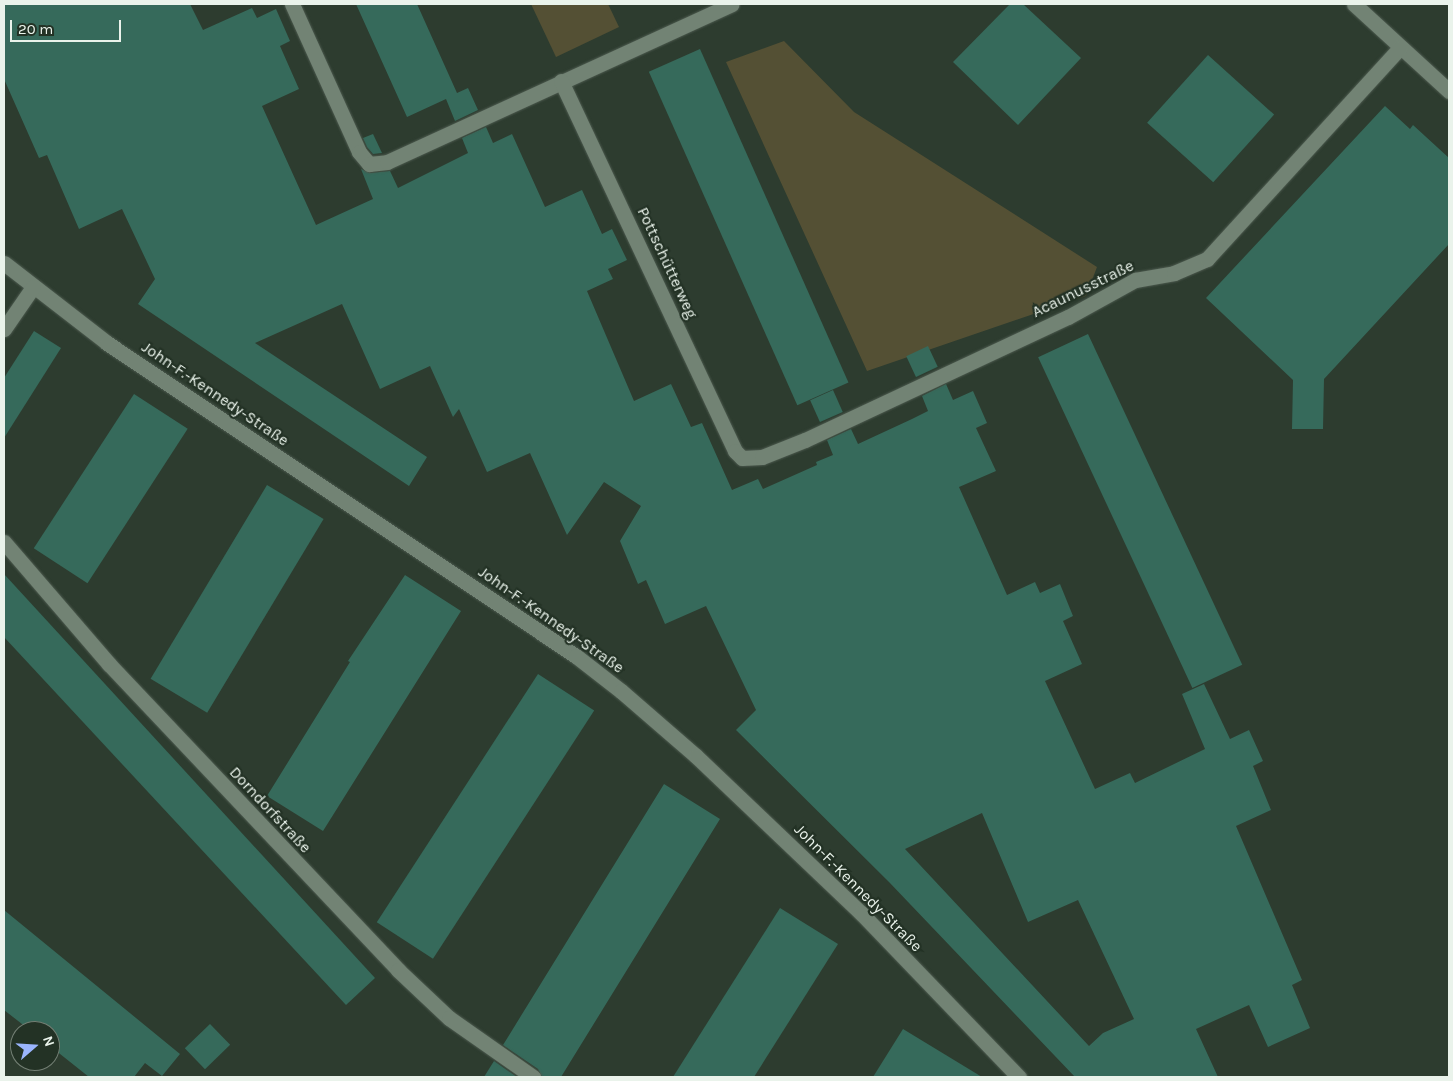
<!DOCTYPE html>
<meta charset="utf-8">
<style>
body{margin:0}
#map{position:relative;width:1453px;height:1081px;overflow:hidden;background:#2d3c2f;font-family:Karla,sans-serif}
div>[style]{position:absolute}
[style*='--x']{left:calc(var(--x)*1px);top:calc(var(--y)*1px);width:calc(var(--w)*1px);rotate:calc(var(--a)*1deg)}
.green>*{inset:0;background:#545034}
.building>*{inset:0;background:#366a5b;transform-origin:0 0}
.roads{filter:drop-shadow(0 0 1px #4c594e) drop-shadow(0 0 1px #4c594e)}
.minor>*{height:15px;margin:-7.5px;padding:0 7.5px;transform-origin:7.5px;border-radius:7.5px;background:#728374}
span{translate:-50% -50%;white-space:nowrap;text-align:center;line-height:1.15;-webkit-text-stroke:4.5px #233225;paint-order:stroke}
.street-label{font-size:16px;color:#eaf3eb}
.frame{position:absolute;inset:0;border:5px solid #eaf3eb;pointer-events:none}
.north{position:absolute;left:10px;top:1021px;width:50px;height:50px;box-sizing:border-box;background:#233225;border:1px solid #737f74;border-radius:50%;rotate:71deg;font-size:14px;font-weight:700;line-height:20px;text-align:center;color:#eaf3eb}
.north::after{content:'';display:block;margin:auto;width:18px;height:22px;background:#9ab5fd;clip-path:polygon(50% 0,100% 100%,50% 72%,0 100%)}
.scale{position:absolute;left:10px;top:20px;width:111px;height:22px;box-sizing:border-box;border:2px solid #eaf3eb;border-top:0;padding-left:6px;font-size:15px;line-height:18px;white-space:nowrap;color:#eaf3eb;-webkit-text-stroke:4px #233225;paint-order:stroke}
</style>
<div id="map">
<div class="green">
<i style="clip-path:polygon(531px 4px,608px 4px,619px 27px,556px 57px)"></i>
<i style="clip-path:polygon(784px 41px,854px 112px,1097px 267px,1086px 296px,867px 371px,726px 62px)"></i>
</div>
<div class="building">
<i style="clip-path:polygon(evenodd,4px 4px,190px 4px,203px 30px,252px 8px,257px 18px,276px 9px,290px 41px,280px 46px,299px 89px,262px 106px,316px 225px,373px 199px,361px 169px,370px 173px,390px 171px,398px 188px,468px 153px,462px 138px,486px 127px,493px 143px,512px 134px,545px 207px,582px 190px,602px 234px,612px 229px,627px 260px,608px 269px,613px 279px,587px 291px,634px 401px,671px 384px,691px 427px,702px 423px,732px 490px,758px 479px,763px 489px,817px 465px,816px 462px,833px 455px,827px 440px,851px 429px,858px 444px,912px 419px,928px 411px,922px 396px,946px 384px,953px 400px,973px 391px,987px 423px,976px 428px,996px 471px,959px 487px,1007px 595px,1035px 582px,1040px 593px,1060px 584px,1073px 616px,1063px 621px,1082px 664px,1045px 681px,1095px 789px,1130px 773px,1135px 783px,1205px 749px,1182px 694px,1204px 684px,1230px 739px,1249px 730px,1263px 761px,1253px 766px,1271px 810px,1236px 826px,1302px 980px,1292px 985px,1310px 1028px,1268px 1047px,1249px 1005px,1196px 1029px,1218px 1077px,1075px 1077px,889px 882px,736px 730px,756px 710px,706px 606px,665px 624px,646px 580px,638px 584px,620px 541px,641px 506px,604px 482px,567px 535px,530px 453px,487px 472px,459px 409px,453px 417px,430px 366px,380px 389px,342px 304px,255px 343px,427px 457px,409px 486px,138px 304px,155px 279px,122px 209px,79px 229px,47px 155px,39px 158px,4px 79px,4px 4px,982px 813px,1028px 922px,1078px 900px,1134px 1019px,1103px 1033px,1089px 1046px,905px 849px,982px 813px)"></i>
<i style="clip-path:polygon(356px 4px,417px 4px,457px 93px,468px 88px,478px 110px,455px 121px,446px 99px,407px 117px)"></i>
<i style="clip-path:polygon(1010px 4px,1023px 4px,1081px 58px,1018px 125px,953px 62px)"></i>
<i style="left:700px;top:49px;width:365px;height:56px;rotate:66deg"></i>
<i style="left:1208px;top:55px;width:89px;height:91px;rotate:42deg"></i>
<i style="clip-path:polygon(1385px 106px,1410px 129px,1413px 125px,1449px 158px,1449px 244px,1324px 379px,1323px 429px,1292px 429px,1293px 380px,1206px 298px)"></i>
<i style="clip-path:polygon(373px 134px,382px 153px,373px 154px,367px 147px,363px 138px)"></i>
<i style="clip-path:polygon(34px 331px,61px 348px,4px 438px,4px 378px)"></i>
<i style="left:1088px;top:334px;width:365px;height:55px;rotate:65deg"></i>
<i style="left:928px;top:346px;width:23px;height:24px;rotate:65deg"></i>
<i style="left:833px;top:390px;width:24px;height:25px;rotate:66deg"></i>
<i style="left:134px;top:394px;width:64px;height:184px;rotate:33deg"></i>
<i style="left:267px;top:485px;width:66px;height:226px;rotate:31deg"></i>
<i style="clip-path:polygon(4px 574px,375px 978px,346px 1005px,4px 637px)"></i>
<i style="clip-path:polygon(405px 575px,461px 611px,323px 831px,267px 796px,350px 662px,348px 661px)"></i>
<i style="left:538px;top:674px;width:67px;height:296px;rotate:33deg"></i>
<i style="clip-path:polygon(664px 784px,720px 819px,561px 1077px,542px 1077px,538px 1069px,503px 1045px)"></i>
<i style="clip-path:polygon(780px 908px,838px 944px,754px 1077px,673px 1077px)"></i>
<i style="clip-path:polygon(4px 910px,180px 1054px,162px 1076px,145px 1063px,134px 1077px,89px 1077px,50px 1046px,50px 1031px,31px 1031px,4px 1010px)"></i>
<i style="left:210px;top:1024px;width:29px;height:35px;rotate:46deg"></i>
<i style="clip-path:polygon(903px 1029px,982px 1077px,873px 1077px)"></i>
<i style="clip-path:polygon(494px 1061px,517px 1077px,484px 1077px)"></i>
</div>
<div class="roads">
<div class="minor">
<i style="--x:292;--y:4;--w:162;--a:65.6"></i>
<i style="--x:359;--y:152;--w:16;--a:50"></i>
<i style="--x:369;--y:164;--w:18;--a:-6"></i>
<i style="--x:387;--y:162;--w:379;--a:-24.6"></i>
<i style="--x:1354;--y:4;--w:129;--a:42.5"></i>
<i style="--x:561;--y:81;--w:409;--a:64.8"></i>
<i style="--x:735;--y:451;--w:10;--a:45"></i>
<i style="--x:742;--y:458;--w:20;--a:-3"></i>
<i style="--x:762;--y:457;--w:46;--a:-21.6"></i>
<i style="--x:805;--y:440;--w:290;--a:-25.1"></i>
<i style="--x:1068;--y:317;--w:77;--a:-28.9"></i>
<i style="--x:1135;--y:280;--w:40;--a:-10"></i>
<i style="--x:1174;--y:273;--w:36;--a:-23"></i>
<i style="--x:1207;--y:259;--w:286;--a:-47.6"></i>
<i style="--x:4;--y:263;--w:130;--a:37.8"></i>
<i style="--x:107;--y:343;--w:564;--a:33.72"></i>
<i style="--x:576;--y:656;--w:57;--a:37.9"></i>
<i style="--x:621;--y:691;--w:99;--a:40.9"></i>
<i style="--x:696;--y:756;--w:228;--a:43.6"></i>
<i style="--x:861;--y:913;--w:228;--a:46.1"></i>
<i style="--x:4;--y:329;--w:51;--a:-55.4"></i>
<i style="--x:4;--y:542;--w:161;--a:49.3"></i>
<i style="--x:109;--y:664;--w:421;--a:46.6"></i>
<i style="--x:398;--y:970;--w:70;--a:43.3"></i>
<i style="--x:449;--y:1018;--w:103;--a:35.1"></i>
</div>
</div>
<div class="street-label">
<span style="left:667px;top:263px;rotate:65deg">Pottschütterweg</span>
<span style="left:1083px;top:289px;rotate:-26deg">Acaunusstraße</span>
<span style="left:215px;top:394px;rotate:34deg">John-F.-Kennedy-Straße</span>
<span style="left:551px;top:620px;rotate:35deg">John-F.-Kennedy-Straße</span>
<span style="left:270px;top:810px;rotate:47deg">Dorndorfstraße</span>
<span style="left:858px;top:888px;rotate:45deg">John-F.-Kennedy-Straße</span>
</div>
<div class="frame"></div>
<div class="north">N</div>
<div class="scale">20 m</div>
</div>
